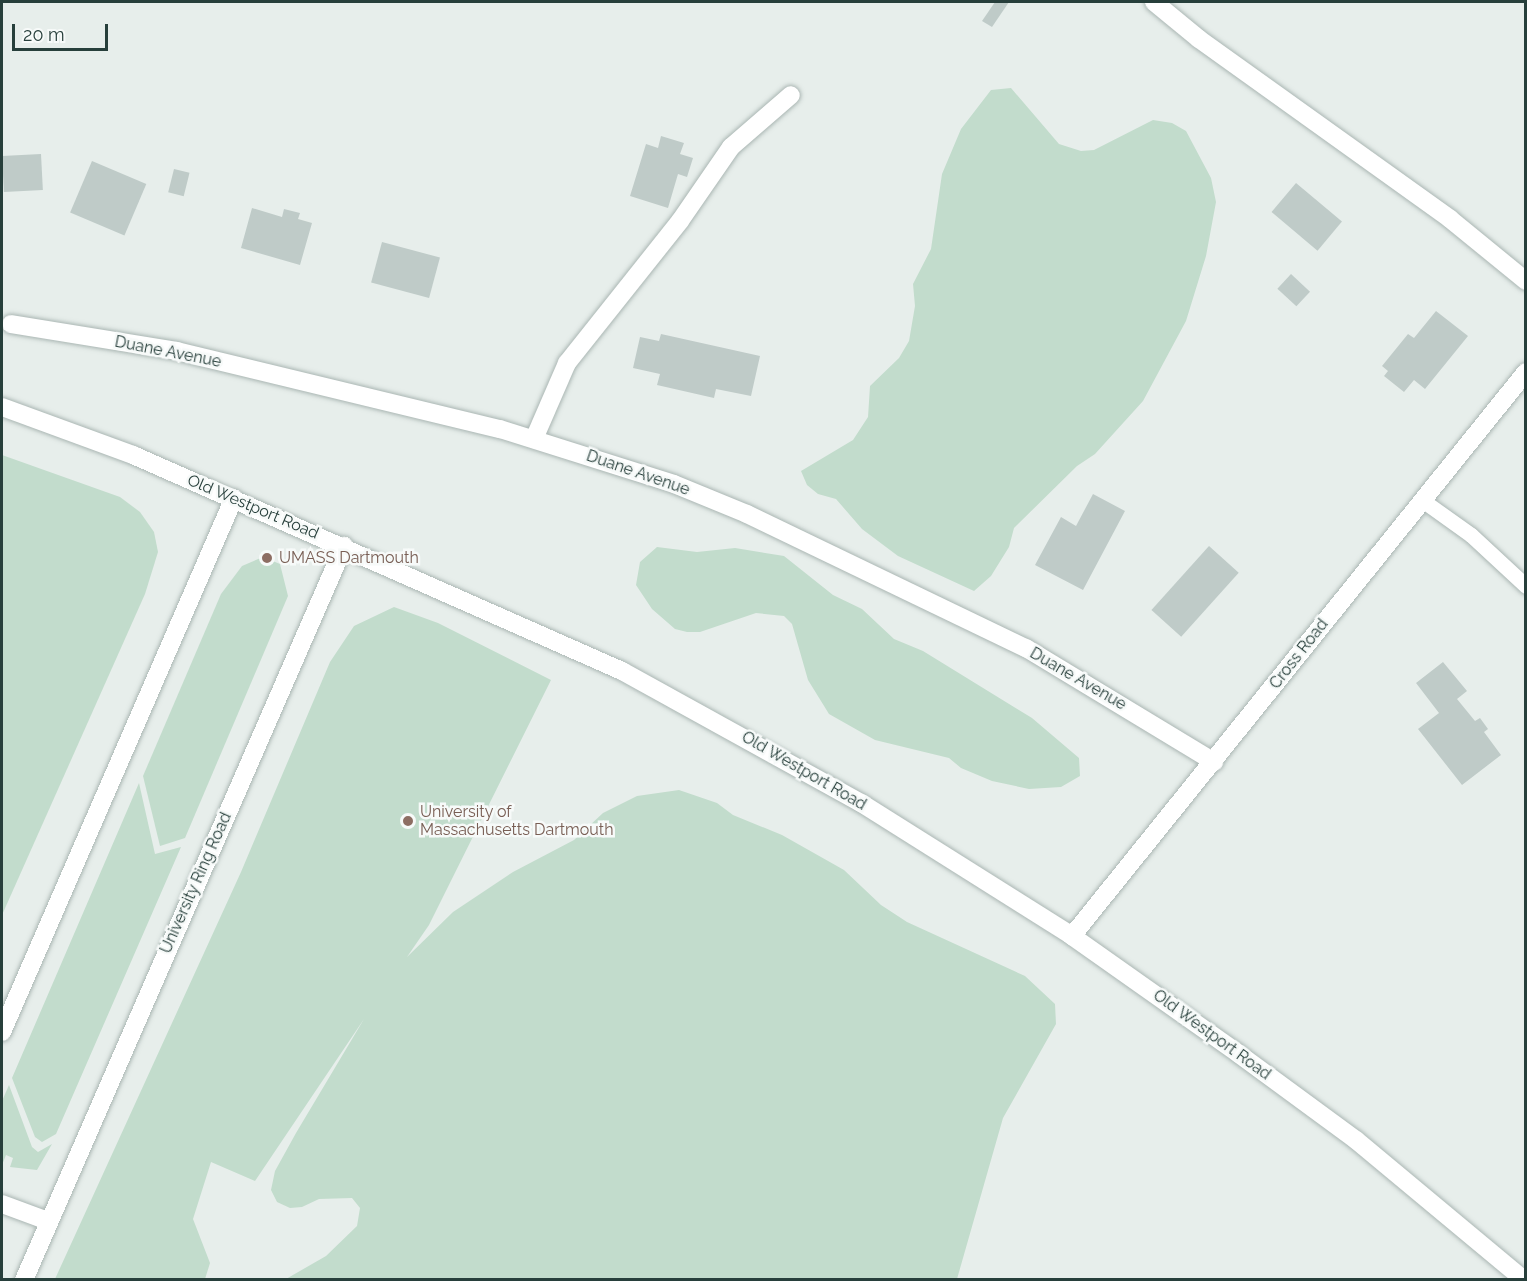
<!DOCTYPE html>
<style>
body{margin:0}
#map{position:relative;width:1527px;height:1281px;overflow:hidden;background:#e7eeeb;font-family:Raleway,sans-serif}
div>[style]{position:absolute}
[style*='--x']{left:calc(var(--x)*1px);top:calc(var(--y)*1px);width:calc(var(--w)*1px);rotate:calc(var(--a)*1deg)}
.green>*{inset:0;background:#c2dccc}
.building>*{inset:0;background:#bfcbc8;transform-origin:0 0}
.roads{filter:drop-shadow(0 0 2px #aab6b3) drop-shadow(0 0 2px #aab6b3)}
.lane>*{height:15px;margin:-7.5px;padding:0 7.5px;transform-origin:7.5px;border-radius:7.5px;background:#fff}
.street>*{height:18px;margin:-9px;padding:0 9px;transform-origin:9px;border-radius:9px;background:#fff}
.secondary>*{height:18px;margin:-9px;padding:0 9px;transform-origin:9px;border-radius:9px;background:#fff}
.dots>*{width:16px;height:16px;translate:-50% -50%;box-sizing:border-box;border:3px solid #f7faf9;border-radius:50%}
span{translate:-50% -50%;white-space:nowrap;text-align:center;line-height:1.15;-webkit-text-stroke:5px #f7faf9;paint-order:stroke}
.street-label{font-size:16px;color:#273f3b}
.education-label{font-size:16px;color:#785e54}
.left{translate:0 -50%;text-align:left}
.frame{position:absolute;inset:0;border:3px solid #273f3b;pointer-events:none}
.scale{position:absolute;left:12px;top:24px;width:96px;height:27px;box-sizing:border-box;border:3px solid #273f3b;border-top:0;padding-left:8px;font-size:18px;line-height:21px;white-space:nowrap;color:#273f3b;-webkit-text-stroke:4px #f7faf9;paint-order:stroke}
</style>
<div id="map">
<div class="green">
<i style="clip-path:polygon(1011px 88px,1059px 144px,1081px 151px,1094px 150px,1153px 120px,1172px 123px,1186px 131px,1211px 178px,1216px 202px,1206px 256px,1186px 321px,1143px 401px,1095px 454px,1077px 466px,1014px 528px,1009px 547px,991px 576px,974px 591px,898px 556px,862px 529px,836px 499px,818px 494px,807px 485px,801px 471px,853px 440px,868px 417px,870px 386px,899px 358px,909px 341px,915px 306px,913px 284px,931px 249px,942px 174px,961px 129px,991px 90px)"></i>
<i style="clip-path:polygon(2px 455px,120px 497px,140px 512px,154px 532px,158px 552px,145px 594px,2px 915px)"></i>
<i style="clip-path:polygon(657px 547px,697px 552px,735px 548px,784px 556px,833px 595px,862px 609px,894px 639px,923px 651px,1032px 718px,1079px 758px,1080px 776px,1061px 787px,1029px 789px,992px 781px,961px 768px,949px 758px,875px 740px,829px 714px,808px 680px,792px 624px,784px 616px,756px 613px,700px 632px,687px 632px,675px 629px,652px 609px,636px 585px,640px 562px)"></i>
<i style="clip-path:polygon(263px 557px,280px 564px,288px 596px,185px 838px,160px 846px,143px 776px,221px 594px,242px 566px)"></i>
<i style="clip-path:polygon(394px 607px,438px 623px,551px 680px,429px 925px,407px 957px,453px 912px,513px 872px,574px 840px,603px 813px,637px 796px,679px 790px,717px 803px,733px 815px,782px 835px,844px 870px,881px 905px,907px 922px,1025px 976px,1055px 1004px,1056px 1024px,1003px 1118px,957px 1279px,286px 1279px,326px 1256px,357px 1226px,360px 1208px,352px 1198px,319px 1199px,302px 1207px,290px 1208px,277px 1202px,271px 1190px,275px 1171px,296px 1133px,364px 1019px,255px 1181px,211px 1162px,193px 1219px,210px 1263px,205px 1279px,55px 1279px,241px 872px,330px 662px,354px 626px)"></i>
<i style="clip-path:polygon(139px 783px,155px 854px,181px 847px,56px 1134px,42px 1142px,35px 1137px,12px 1078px)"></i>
<i style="clip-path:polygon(9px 1085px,32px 1147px,38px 1152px,52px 1144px,37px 1170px,10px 1167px,13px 1158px,6px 1155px,2px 1165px,2px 1101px)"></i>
</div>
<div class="building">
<i style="clip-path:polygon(995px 2px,1009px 2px,992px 27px,982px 21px)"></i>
<i style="clip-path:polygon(661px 136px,684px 143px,680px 154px,693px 158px,687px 177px,678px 174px,668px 208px,630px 196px,646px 144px,658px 148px)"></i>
<i style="left:41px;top:154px;width:36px;height:39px;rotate:87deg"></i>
<i style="left:92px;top:161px;width:59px;height:56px;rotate:23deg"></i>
<i style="left:174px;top:169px;width:16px;height:24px;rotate:14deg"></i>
<i style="left:1296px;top:183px;width:60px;height:38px;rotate:40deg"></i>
<i style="clip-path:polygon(252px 208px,282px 217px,284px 209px,300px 213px,298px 219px,312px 223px,300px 265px,241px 248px)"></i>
<i style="left:382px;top:242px;width:60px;height:42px;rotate:15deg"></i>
<i style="left:1291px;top:274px;width:26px;height:20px;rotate:43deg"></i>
<i style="clip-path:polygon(1436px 311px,1468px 336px,1425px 389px,1414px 380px,1404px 392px,1384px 376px,1388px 371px,1382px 366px,1408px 334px,1414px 338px)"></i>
<i style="clip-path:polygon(661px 334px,760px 356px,751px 396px,716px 389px,714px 398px,657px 385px,660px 374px,633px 368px,640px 337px,659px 341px)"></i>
<i style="clip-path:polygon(1093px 494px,1125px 511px,1083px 590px,1035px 565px,1061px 517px,1076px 526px)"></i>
<i style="left:1209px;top:546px;width:40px;height:86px;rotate:42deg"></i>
<i style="clip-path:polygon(1443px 662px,1467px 691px,1457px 699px,1475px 721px,1480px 718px,1488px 729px,1484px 732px,1501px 755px,1462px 785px,1418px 729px,1439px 713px,1416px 683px)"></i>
</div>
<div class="roads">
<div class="lane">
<i style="--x:1422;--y:500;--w:60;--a:35.5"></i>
<i style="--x:1471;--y:535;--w:75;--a:42.8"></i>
</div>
<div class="street">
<i style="--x:1154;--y:2;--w:58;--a:39.4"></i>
<i style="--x:1199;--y:39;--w:309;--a:35.6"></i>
<i style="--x:1450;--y:219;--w:98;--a:39.2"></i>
<i style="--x:11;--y:324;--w:168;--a:9.2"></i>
<i style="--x:177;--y:351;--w:332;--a:13.6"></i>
<i style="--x:500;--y:429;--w:182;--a:17.5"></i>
<i style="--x:674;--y:484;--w:79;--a:22.3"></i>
<i style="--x:747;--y:514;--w:310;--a:25.7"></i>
<i style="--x:1026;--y:648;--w:220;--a:31.2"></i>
<i style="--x:534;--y:439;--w:83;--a:-66.5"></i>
<i style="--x:567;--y:363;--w:181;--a:-51.5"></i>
<i style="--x:680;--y:221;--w:90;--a:-55.4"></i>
<i style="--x:731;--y:147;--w:79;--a:-40.9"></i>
<i style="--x:2;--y:1032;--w:582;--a:-66.52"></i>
<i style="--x:2;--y:1204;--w:49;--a:20.3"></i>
<i style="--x:24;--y:1280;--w:801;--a:-66.44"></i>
</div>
<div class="secondary">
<i style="--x:2;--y:407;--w:140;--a:20.1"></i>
<i style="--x:133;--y:455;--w:535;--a:23.83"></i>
<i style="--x:622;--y:671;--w:273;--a:28.9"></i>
<i style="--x:861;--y:803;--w:249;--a:32.2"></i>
<i style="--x:1072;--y:936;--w:204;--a:35.2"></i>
<i style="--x:1239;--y:1054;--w:145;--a:36.3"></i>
<i style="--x:1356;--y:1140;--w:219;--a:39.8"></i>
<i style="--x:1072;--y:936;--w:724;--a:-51.17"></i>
</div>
</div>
<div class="dots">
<i style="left:267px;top:558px;background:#8d6e63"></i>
<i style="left:408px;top:821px;background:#8d6e63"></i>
</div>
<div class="street-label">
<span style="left:168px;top:352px;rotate:11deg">Duane Avenue</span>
<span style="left:638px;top:473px;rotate:19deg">Duane Avenue</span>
<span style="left:253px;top:507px;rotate:23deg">Old Westport Road</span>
<span style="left:1299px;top:654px;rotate:-52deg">Cross Road</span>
<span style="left:1078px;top:679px;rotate:30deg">Duane Avenue</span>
<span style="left:804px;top:771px;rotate:30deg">Old Westport Road</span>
<span style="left:196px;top:883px;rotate:-66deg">University Ring Road</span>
<span style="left:1212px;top:1035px;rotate:36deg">Old Westport Road</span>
</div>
<div class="education-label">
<span class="left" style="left:279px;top:558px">UMASS Dartmouth</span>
<span class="left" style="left:420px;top:821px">University of<br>Massachusetts Dartmouth</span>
</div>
<div class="frame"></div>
<div class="scale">20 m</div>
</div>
